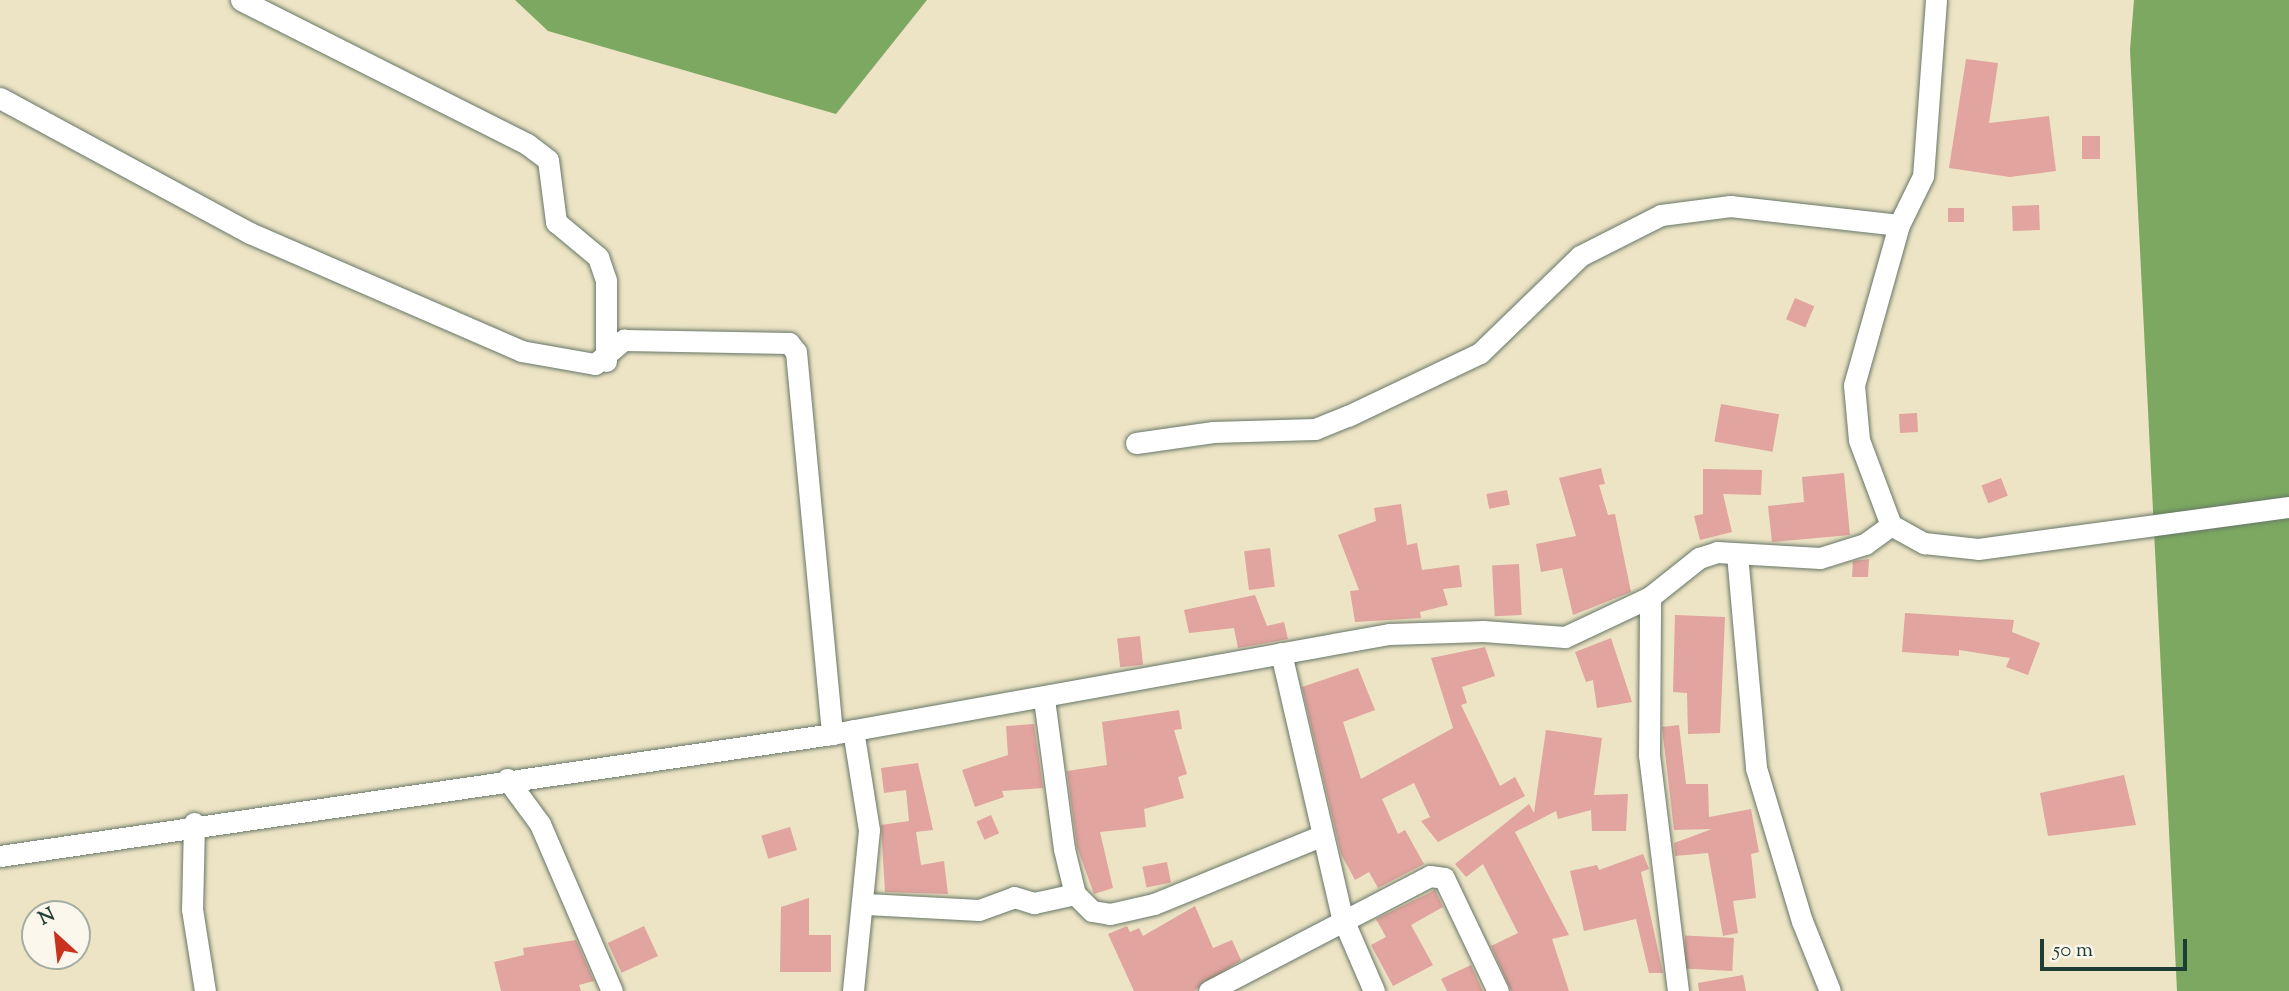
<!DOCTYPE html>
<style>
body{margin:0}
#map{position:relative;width:2289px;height:991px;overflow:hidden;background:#ede4c5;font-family:"Sorts Mill Goudy",serif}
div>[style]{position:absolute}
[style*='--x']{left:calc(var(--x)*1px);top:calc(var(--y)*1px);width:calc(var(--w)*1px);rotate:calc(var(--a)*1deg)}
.forest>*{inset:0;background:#7ca861}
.building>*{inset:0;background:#e1a49e;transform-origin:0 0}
.roads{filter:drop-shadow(0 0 2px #677767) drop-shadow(0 0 2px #677767)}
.minor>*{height:21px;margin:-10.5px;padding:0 10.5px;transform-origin:10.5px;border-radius:10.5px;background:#fff}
span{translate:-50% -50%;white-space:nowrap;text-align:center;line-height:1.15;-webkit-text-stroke:5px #fbf7ec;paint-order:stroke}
.north{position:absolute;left:21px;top:900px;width:70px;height:70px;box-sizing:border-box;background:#fbf7ec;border:2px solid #a3ada2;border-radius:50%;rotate:333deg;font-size:19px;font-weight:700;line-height:28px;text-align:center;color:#1f3d34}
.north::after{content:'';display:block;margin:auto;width:24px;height:32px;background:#c8321e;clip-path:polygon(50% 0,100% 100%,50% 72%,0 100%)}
.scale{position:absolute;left:2040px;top:939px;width:147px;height:32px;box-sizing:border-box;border:4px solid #1f3d34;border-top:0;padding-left:9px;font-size:21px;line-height:24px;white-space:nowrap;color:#1f3d34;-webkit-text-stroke:5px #fbf7ec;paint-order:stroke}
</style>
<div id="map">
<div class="forest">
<i style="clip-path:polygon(515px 0,927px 0,836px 114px,548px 31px)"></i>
<i style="clip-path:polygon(2134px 0,2289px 0,2289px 991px,2177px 991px,2130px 50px)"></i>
</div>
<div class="building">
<i style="clip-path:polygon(1966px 59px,1998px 63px,1989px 123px,2049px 116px,2056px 171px,2010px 177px,1949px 168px)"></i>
<i style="left:2082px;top:136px;width:18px;height:23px"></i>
<i style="left:2039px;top:205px;width:25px;height:27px;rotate:88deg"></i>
<i style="left:1948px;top:208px;width:16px;height:14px"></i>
<i style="left:1795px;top:298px;width:21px;height:23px;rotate:23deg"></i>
<i style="left:1721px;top:404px;width:59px;height:38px;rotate:10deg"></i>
<i style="left:1917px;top:413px;width:19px;height:18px;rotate:87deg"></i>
<i style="clip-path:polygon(1601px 468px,1605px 484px,1599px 485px,1608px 515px,1615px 514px,1631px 592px,1573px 615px,1562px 568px,1541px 572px,1536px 544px,1576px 536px,1559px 478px)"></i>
<i style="clip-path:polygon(1703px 469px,1762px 470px,1761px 495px,1723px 494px,1732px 532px,1700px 540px,1694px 516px,1703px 514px)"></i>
<i style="clip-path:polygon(1844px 473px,1850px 535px,1772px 542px,1768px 506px,1804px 502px,1802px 477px)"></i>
<i style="left:2001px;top:478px;width:19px;height:21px;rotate:69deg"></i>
<i style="left:1507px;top:490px;width:15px;height:21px;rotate:79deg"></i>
<i style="clip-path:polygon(1401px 504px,1407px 545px,1417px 543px,1422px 570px,1459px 565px,1462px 587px,1443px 589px,1448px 605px,1420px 612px,1421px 618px,1355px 622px,1350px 591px,1359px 590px,1338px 535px,1376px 521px,1374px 508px)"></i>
<i style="left:1270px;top:548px;width:39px;height:26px;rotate:83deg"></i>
<i style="clip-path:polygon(1869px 559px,1868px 577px,1852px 577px,1853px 561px)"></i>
<i style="left:1519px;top:564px;width:51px;height:27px;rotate:87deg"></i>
<i style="clip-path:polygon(1255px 595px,1267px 626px,1284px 622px,1288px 639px,1238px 648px,1234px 628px,1189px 633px,1184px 610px)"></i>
<i style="clip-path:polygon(1905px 613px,2014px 620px,2012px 632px,2040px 643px,2028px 675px,2006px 667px,2010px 658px,1959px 650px,1959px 656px,1902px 652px)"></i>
<i style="clip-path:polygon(1675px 615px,1725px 617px,1720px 733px,1688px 734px,1687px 693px,1673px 692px)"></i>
<i style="left:1140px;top:636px;width:29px;height:23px;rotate:84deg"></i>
<i style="clip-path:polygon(1611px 638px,1632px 702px,1597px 708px,1593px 680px,1586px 682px,1575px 652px)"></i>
<i style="clip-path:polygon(1485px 647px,1495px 676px,1462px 687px,1467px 703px,1461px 705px,1500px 786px,1515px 777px,1525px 796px,1438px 842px,1421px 821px,1430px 817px,1414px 783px,1382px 799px,1398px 834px,1405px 830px,1424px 864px,1378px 888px,1369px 872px,1355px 880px,1341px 854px,1302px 687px,1358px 668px,1375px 710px,1343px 722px,1361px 779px,1453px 728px,1431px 658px)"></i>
<i style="clip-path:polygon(1179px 710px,1182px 729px,1174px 730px,1187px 774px,1178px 777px,1184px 798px,1144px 809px,1146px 827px,1100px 832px,1113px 888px,1094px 894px,1077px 847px,1067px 771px,1107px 765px,1102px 722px)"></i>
<i style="clip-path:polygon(1034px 724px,1043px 788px,1002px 791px,1004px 797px,975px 807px,962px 770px,1008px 755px,1006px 726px)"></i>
<i style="clip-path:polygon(1679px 725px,1686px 784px,1708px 784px,1709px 817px,1751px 809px,1759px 852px,1751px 854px,1756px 898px,1733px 901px,1738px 933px,1723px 936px,1708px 853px,1675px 856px,1674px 843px,1712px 829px,1674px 830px,1662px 727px)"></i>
<i style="clip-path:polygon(1546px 730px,1602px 738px,1594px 795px,1628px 794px,1626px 831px,1592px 831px,1591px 810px,1558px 819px,1556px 811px,1515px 832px,1569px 935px,1552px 939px,1569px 991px,1511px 991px,1491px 946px,1518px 933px,1483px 864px,1466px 877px,1455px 864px,1529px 804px,1534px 813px)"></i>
<i style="clip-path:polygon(918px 763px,933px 830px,916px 832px,921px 865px,944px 861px,948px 894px,885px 892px,881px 825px,909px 821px,906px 790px,884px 793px,881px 768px)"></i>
<i style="clip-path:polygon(2124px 775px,2136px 825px,2048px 836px,2040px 793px)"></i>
<i style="left:991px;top:815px;width:20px;height:16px;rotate:66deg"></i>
<i style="left:790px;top:827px;width:24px;height:30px;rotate:73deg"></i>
<i style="clip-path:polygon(1643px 854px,1649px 869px,1641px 872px,1663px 973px,1649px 973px,1636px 919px,1584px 931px,1570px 871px,1597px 865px,1599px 870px)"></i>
<i style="left:1167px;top:862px;width:21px;height:25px;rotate:79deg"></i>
<i style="clip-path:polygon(1435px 890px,1443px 907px,1411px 925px,1433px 965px,1393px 986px,1371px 945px,1386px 937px,1376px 919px)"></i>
<i style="clip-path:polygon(809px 898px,809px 935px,831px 935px,831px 972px,780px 972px,781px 907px)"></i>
<i style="clip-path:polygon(1195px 906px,1213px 948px,1232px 940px,1241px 960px,1194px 991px,1134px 991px,1108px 934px,1127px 926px,1130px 932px,1139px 928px,1143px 936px)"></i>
<i style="left:644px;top:926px;width:33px;height:40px;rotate:65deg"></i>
<i style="left:1734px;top:938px;width:33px;height:49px;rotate:93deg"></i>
<i style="clip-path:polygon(576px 940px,594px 981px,579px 985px,581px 991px,501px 991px,494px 962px,524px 955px,523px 948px)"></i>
<i style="clip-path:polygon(1471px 965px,1483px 991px,1447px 991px,1441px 979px)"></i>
<i style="clip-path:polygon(1743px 975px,1746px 991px,1699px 991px,1698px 983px)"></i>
</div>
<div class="roads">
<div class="minor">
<i style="--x:241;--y:0;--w:320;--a:26.7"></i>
<i style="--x:527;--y:144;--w:26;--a:37"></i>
<i style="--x:548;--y:160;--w:63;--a:82.6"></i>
<i style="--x:556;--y:222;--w:55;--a:39.8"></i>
<i style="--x:598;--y:257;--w:24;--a:71"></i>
<i style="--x:606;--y:280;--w:81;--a:90"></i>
<i style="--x:1936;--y:0;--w:176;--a:94.2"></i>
<i style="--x:1923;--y:176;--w:55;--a:116.1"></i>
<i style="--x:1899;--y:225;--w:166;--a:105.7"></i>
<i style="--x:1854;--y:385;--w:55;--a:84.8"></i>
<i style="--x:1859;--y:440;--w:91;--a:69.4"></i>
<i style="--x:1891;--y:525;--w:38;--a:29"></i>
<i style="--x:1924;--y:543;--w:54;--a:6.3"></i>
<i style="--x:1978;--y:549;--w:314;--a:-7.7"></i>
<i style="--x:0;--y:98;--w:284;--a:28.4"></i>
<i style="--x:250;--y:233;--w:296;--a:23.5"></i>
<i style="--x:521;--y:351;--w:75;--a:10"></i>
<i style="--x:595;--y:364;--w:38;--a:-40"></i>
<i style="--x:624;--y:340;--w:165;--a:1"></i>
<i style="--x:789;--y:343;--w:11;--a:52"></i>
<i style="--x:796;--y:352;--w:384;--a:84.6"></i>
<i style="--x:1136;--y:443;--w:78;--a:-8.1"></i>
<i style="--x:1213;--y:432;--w:102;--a:-1.7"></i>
<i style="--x:1315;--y:429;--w:35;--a:-22"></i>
<i style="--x:1348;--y:416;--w:146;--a:-25.5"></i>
<i style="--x:1480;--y:353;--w:139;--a:-44.1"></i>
<i style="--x:1580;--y:256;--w:91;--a:-26.8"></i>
<i style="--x:1661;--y:215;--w:70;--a:-7.4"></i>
<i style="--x:1730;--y:206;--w:170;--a:6.4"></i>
<i style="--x:1737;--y:554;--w:215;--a:84.9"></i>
<i style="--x:1756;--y:768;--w:160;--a:73.3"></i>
<i style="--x:1802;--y:921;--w:75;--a:68.2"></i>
<i style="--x:1281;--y:653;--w:271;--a:77"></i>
<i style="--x:1342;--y:917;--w:81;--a:66.6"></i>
<i style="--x:1044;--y:699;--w:151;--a:82.4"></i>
<i style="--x:1064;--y:849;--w:46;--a:76.3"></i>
<i style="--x:1075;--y:894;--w:24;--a:45"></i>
<i style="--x:1092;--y:911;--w:18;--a:9"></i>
<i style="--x:1110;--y:914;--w:45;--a:-12.8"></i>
<i style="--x:1154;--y:904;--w:180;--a:-22.2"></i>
<i style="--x:853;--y:730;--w:101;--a:80.9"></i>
<i style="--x:869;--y:830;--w:162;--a:95.7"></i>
<i style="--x:507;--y:779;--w:56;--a:53.7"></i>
<i style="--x:540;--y:824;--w:182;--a:66.7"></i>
<i style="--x:194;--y:823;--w:86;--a:91.3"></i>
<i style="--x:192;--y:909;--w:83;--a:81"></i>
<i style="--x:0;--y:856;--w:841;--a:-8.34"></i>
<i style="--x:832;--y:734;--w:566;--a:-10.18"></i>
<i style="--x:1389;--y:634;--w:94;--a:-1.8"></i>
<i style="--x:1483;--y:631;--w:82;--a:4.2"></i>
<i style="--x:1565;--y:637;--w:94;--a:-25.2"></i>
<i style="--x:866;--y:904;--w:113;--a:3"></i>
<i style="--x:979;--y:910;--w:37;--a:-20"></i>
<i style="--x:1014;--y:897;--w:21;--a:17"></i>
<i style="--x:1034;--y:903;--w:42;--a:-12.4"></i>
<i style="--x:1209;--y:991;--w:249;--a:-27.5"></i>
<i style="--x:1430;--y:876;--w:14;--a:8"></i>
<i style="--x:1444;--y:878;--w:125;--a:64.5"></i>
<i style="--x:1678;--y:991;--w:238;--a:-97"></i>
<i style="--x:1649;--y:755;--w:158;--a:-89.6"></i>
<i style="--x:1650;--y:597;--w:63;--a:-38.5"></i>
<i style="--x:1699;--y:558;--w:19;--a:-18"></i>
<i style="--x:1717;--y:552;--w:103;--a:3.3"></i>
<i style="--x:1820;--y:558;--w:47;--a:-17.3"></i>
<i style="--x:1865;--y:544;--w:32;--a:-36"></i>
</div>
</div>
<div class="north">N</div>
<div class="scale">50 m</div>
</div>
